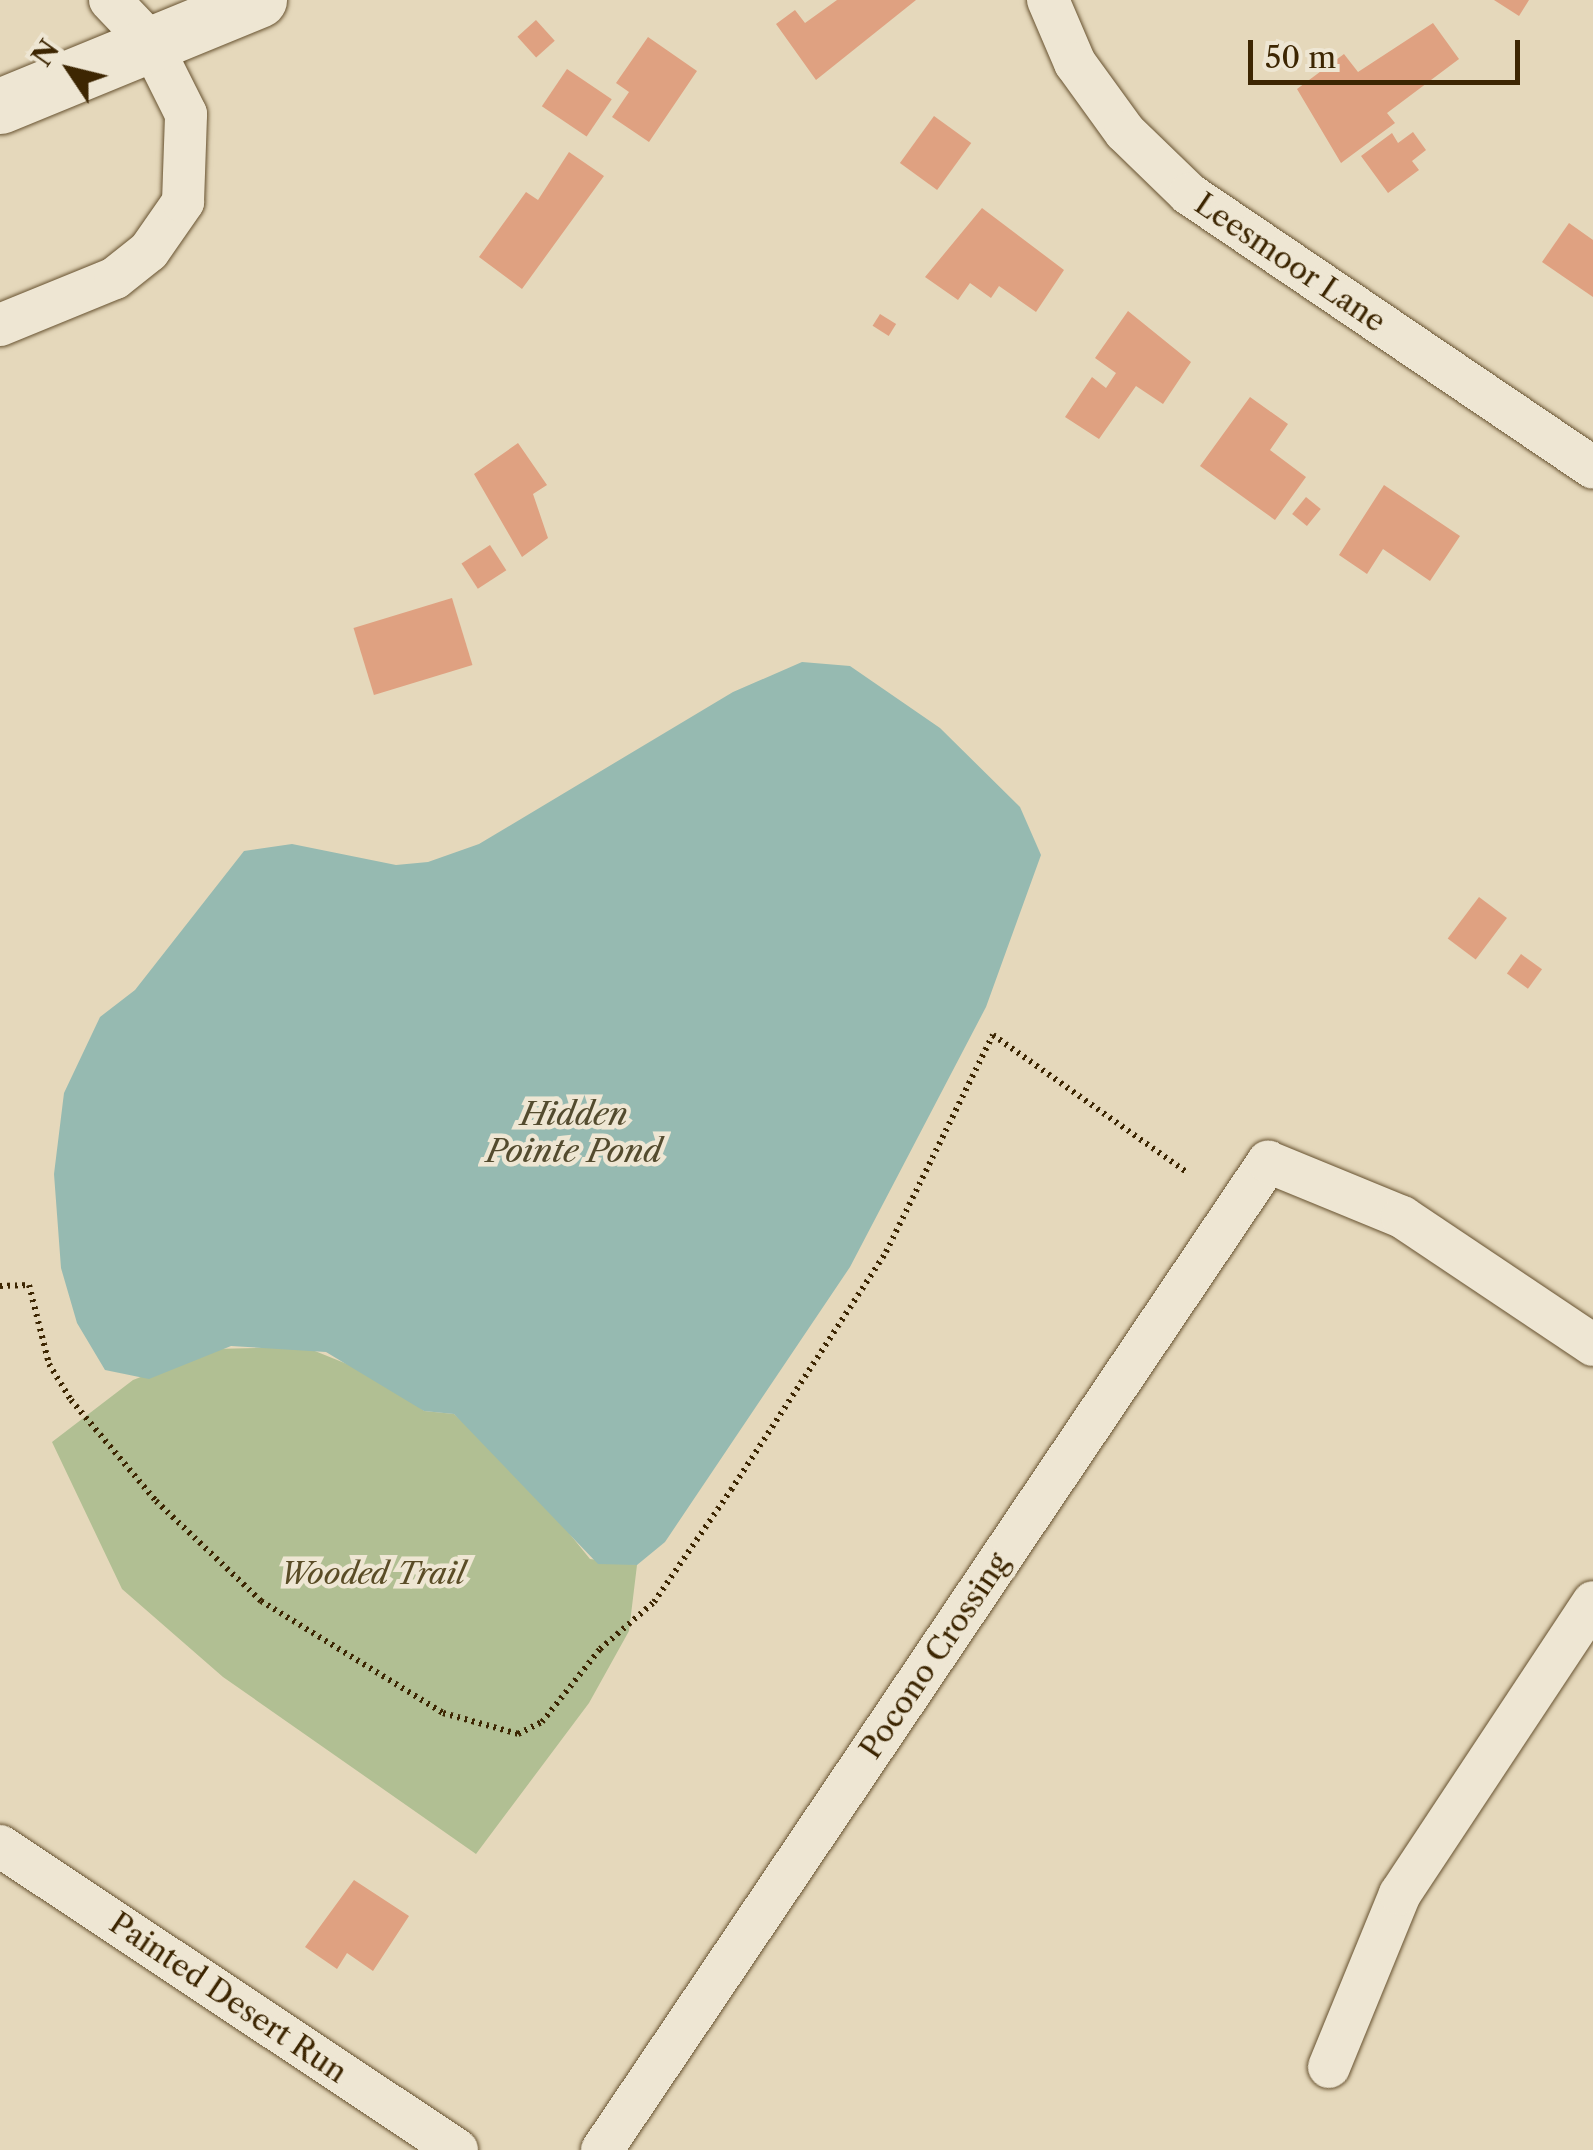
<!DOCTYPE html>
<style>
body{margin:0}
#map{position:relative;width:1593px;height:2150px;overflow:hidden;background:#e5d8bb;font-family:"Libre Caslon Text",serif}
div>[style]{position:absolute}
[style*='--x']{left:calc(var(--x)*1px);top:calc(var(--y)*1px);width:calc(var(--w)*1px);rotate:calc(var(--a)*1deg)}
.green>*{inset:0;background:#b1bf93}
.water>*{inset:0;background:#96bab1}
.building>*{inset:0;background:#dfa181;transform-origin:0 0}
.path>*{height:6px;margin-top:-3px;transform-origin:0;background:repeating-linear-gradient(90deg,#3d2602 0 2.5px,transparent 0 7.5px)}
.roads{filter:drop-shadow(0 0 2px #675230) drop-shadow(0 0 2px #675230)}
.minor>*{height:42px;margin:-21px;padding:0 21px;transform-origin:21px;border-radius:21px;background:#eee6d3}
.secondary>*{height:55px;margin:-27.5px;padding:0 27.5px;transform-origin:27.5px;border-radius:27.5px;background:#eee6d3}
span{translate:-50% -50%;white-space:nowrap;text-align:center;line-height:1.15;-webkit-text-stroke:9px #eee6d3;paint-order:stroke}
.street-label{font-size:30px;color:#3d2602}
.park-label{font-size:30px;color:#5a4c26;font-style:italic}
.water-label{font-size:32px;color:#534b2e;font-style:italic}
.north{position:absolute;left:20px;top:20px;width:100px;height:100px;-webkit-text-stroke:8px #eee6d3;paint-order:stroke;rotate:305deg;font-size:28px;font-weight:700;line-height:40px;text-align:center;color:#3d2602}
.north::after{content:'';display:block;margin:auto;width:35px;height:45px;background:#3d2602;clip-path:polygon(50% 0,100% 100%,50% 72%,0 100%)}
.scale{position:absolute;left:1248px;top:40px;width:272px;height:45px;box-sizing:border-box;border:5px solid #3d2602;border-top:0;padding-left:12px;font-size:30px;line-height:35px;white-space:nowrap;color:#3d2602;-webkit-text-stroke:8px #eee6d3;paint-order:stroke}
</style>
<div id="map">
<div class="green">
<i style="clip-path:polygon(305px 1347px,384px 1379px,424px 1411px,454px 1414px,521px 1474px,590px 1559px,637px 1565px,629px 1631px,589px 1703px,476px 1854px,223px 1677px,122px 1589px,52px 1442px,133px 1380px,213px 1349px)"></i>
</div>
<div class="water">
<i style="clip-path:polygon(802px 662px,850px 666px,940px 728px,1020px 807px,1041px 855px,986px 1007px,850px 1267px,665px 1542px,637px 1565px,598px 1564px,454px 1414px,424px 1411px,326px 1352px,231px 1346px,149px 1379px,105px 1370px,77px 1323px,61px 1268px,54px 1174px,64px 1093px,100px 1017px,135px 990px,244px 851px,292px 844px,396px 865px,428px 862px,479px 844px,733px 692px)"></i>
</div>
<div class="building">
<i style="clip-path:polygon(837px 0,916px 0,816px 80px,776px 24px,795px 10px,805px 23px)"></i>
<i style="clip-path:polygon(1494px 0,1529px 0,1519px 16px)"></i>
<i style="left:536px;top:20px;width:28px;height:25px;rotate:48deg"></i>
<i style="clip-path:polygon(1433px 23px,1459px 59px,1387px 113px,1395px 123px,1341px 163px,1297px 89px,1344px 54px,1358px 72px)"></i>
<i style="clip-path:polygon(648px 37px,697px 71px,649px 142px,612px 117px,629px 92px,616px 83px)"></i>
<i style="left:567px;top:69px;width:54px;height:45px;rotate:34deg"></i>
<i style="left:934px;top:116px;width:46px;height:58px;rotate:36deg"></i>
<i style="clip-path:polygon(1413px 132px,1426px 150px,1412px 161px,1419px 170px,1388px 193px,1361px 156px,1392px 133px,1398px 143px)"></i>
<i style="clip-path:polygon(569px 152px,604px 176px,522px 289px,479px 257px,526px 192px,538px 200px)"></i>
<i style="clip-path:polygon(982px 208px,1064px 270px,1036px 312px,999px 286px,991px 298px,970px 283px,958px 300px,925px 277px)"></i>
<i style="clip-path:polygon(1569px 223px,1593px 240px,1593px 297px,1542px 262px)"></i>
<i style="clip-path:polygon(1128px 311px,1191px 362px,1163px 404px,1136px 386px,1099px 439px,1065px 417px,1092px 377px,1106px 388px,1116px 373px,1095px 358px)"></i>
<i style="left:880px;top:314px;width:19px;height:14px;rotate:32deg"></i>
<i style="clip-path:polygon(1250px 397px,1288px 424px,1270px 450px,1306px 477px,1275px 520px,1200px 466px)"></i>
<i style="clip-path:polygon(518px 443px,547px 485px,533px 494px,548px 538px,522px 557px,474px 474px)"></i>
<i style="clip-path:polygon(1384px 485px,1460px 536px,1430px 581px,1383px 549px,1367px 574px,1339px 555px)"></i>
<i style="left:1306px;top:497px;width:19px;height:22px;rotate:39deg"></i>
<i style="left:490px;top:545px;width:30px;height:34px;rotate:57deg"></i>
<i style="left:452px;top:598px;width:70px;height:103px;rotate:73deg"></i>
<i style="left:1479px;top:897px;width:35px;height:52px;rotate:37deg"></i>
<i style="left:1521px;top:954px;width:26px;height:24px;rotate:36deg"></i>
<i style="clip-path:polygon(354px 1880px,409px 1916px,373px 1971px,347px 1953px,337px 1969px,305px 1947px)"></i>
</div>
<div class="path">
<i style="--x:0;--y:1286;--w:29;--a:-2"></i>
<i style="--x:29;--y:1285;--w:81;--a:75.8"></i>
<i style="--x:49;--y:1364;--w:42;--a:58.6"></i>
<i style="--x:71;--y:1400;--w:132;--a:49.9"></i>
<i style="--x:156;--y:1501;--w:145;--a:43.6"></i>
<i style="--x:261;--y:1601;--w:214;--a:31.6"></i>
<i style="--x:443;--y:1713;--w:78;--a:15.6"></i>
<i style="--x:518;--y:1734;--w:27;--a:-27"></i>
<i style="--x:542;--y:1722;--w:93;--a:-51.5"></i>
<i style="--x:600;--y:1649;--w:72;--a:-41"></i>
<i style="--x:654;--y:1602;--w:136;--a:-55.5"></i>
<i style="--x:731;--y:1490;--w:284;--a:-56.9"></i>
<i style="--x:886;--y:1252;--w:242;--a:-63.8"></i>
<i style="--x:993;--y:1035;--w:239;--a:35.3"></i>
</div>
<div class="roads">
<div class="minor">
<i style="--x:1048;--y:0;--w:69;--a:66.8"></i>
<i style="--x:1075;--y:63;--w:85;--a:54.1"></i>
<i style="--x:1125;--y:132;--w:89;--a:44.1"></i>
<i style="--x:1189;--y:194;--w:488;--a:34.1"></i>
<i style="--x:0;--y:325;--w:124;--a:-22.2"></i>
<i style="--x:115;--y:278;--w:43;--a:-38.5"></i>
<i style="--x:149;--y:251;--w:60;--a:-55.2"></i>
<i style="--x:183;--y:202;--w:88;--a:-88"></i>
<i style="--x:186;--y:114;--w:80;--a:-116.6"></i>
<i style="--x:150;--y:42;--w:58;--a:-133.6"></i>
<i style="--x:0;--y:1846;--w:549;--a:33.63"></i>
<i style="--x:1329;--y:2067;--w:187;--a:-67.7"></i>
<i style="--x:1400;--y:1894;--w:350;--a:-56.5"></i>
<i style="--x:602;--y:2150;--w:1192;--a:-56.02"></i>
<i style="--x:1268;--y:1162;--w:145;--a:22.3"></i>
<i style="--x:1402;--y:1217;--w:230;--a:33.8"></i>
</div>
<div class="secondary">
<i style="--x:0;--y:106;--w:280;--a:-22.3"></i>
</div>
</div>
<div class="street-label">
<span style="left:1290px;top:263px;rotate:34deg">Leesmoor Lane</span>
<span style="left:935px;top:1656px;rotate:-56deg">Pocono Crossing</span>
<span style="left:228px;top:1998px;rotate:34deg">Painted Desert Run</span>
</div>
<div class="park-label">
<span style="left:373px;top:1574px">Wooded Trail</span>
</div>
<div class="water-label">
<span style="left:574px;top:1133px">Hidden<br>Pointe Pond</span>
</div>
<div class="north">N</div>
<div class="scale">50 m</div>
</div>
